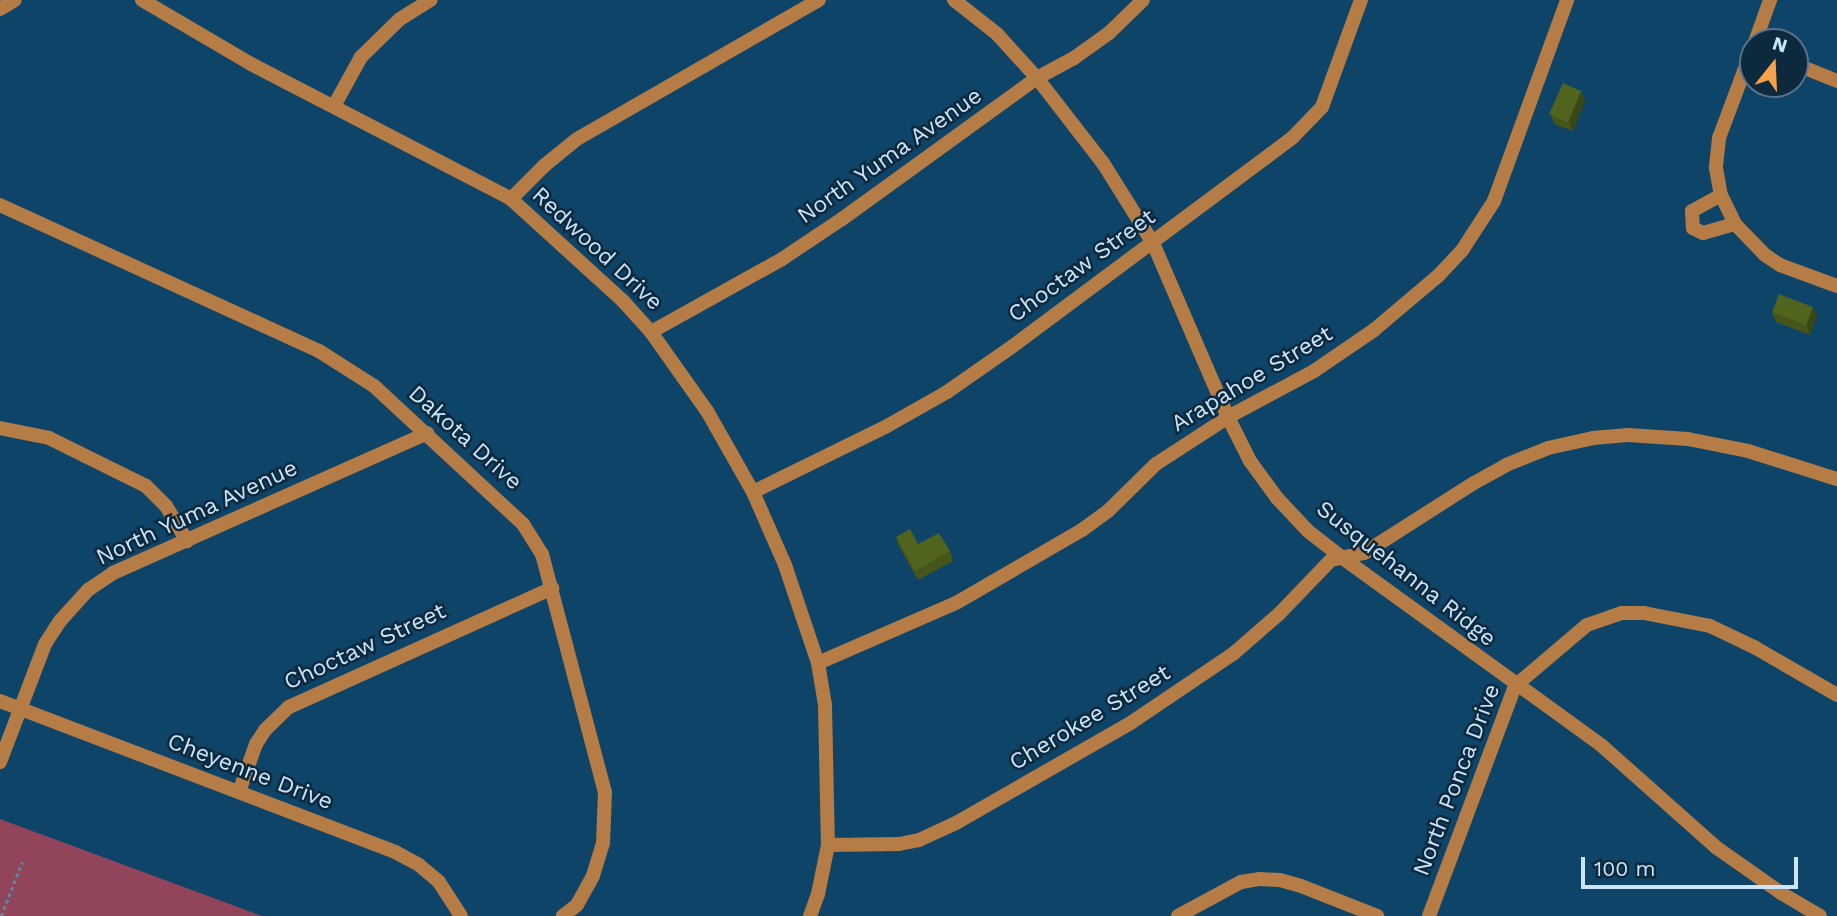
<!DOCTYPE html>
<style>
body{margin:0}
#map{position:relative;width:1837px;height:916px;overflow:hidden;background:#0e4468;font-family:"Work Sans",sans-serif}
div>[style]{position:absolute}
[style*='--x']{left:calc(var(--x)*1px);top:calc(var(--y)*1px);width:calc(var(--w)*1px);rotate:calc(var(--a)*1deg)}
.green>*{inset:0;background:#91445a}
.path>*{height:2.5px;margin-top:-1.25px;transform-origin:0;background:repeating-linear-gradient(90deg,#5c87a5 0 3.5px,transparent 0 7px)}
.minor>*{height:14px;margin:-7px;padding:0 7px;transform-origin:7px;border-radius:7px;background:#b57c46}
.tertiary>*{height:14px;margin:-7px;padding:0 7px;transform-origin:7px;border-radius:7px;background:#b57c46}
.wall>*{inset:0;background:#46561a}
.shaded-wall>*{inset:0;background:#394615}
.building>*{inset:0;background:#51641e;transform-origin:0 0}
span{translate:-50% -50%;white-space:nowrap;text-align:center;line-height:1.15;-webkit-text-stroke:5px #0d293e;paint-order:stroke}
.street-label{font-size:23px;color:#cbe5fb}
.north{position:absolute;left:1739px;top:28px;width:70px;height:70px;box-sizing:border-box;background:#0d293e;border:2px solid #59748a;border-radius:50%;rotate:18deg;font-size:19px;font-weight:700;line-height:28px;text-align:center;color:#cbe5fb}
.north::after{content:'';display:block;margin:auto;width:24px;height:32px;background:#f7a149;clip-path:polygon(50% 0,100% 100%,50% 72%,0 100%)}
.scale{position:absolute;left:1581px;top:857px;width:217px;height:32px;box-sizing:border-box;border:4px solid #cbe5fb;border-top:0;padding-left:9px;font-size:21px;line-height:24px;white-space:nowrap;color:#cbe5fb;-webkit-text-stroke:5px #0d293e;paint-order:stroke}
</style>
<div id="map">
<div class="green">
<i style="clip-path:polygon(0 819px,262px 916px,0 916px)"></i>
</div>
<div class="path">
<i style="--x:1;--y:916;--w:58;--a:-68.7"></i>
</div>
<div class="minor">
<i style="--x:142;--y:0;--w:126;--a:30.4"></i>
<i style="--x:251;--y:64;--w:293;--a:27.4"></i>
<i style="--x:511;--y:199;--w:151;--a:42.3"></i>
<i style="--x:623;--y:301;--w:42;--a:47.9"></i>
<i style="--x:651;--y:332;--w:97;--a:54.7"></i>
<i style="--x:707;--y:411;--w:93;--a:60.4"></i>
<i style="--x:753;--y:492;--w:80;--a:66.3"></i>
<i style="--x:785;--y:565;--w:103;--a:71.4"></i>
<i style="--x:818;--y:663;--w:43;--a:80.5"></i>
<i style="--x:825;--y:705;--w:140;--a:88.8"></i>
<i style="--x:828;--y:845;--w:50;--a:101.5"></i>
<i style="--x:818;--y:894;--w:23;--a:110"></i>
<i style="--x:0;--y:9;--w:17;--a:-31"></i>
<i style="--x:1755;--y:42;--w:45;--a:-70.3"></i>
<i style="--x:1753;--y:47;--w:97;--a:110.5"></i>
<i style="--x:1719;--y:138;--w:30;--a:96"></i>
<i style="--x:1716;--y:168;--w:27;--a:80"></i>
<i style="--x:1721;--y:195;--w:32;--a:64"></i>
<i style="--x:1735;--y:224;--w:43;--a:45.9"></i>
<i style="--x:1765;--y:255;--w:18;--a:34"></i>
<i style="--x:1780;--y:265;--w:61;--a:20.2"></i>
<i style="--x:1795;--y:64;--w:45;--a:22"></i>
<i style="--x:334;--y:106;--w:56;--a:-61.1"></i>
<i style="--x:361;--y:57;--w:54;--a:-44.3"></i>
<i style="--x:400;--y:19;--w:36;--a:-32"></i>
<i style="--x:1721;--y:195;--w:33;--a:151"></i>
<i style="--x:1692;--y:211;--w:17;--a:87"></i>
<i style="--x:1693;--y:228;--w:11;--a:27"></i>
<i style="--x:1703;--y:233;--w:33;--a:-16"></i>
<i style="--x:511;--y:199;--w:48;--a:-45"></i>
<i style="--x:545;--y:165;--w:41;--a:-39.1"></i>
<i style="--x:577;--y:139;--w:279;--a:-29.9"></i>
<i style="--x:0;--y:205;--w:351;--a:24.6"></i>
<i style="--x:319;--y:351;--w:65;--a:32.5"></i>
<i style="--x:374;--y:386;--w:203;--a:42.8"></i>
<i style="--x:523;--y:524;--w:36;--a:58"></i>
<i style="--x:542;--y:554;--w:246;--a:75.2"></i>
<i style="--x:605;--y:792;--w:51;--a:92.2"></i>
<i style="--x:603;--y:843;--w:34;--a:107"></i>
<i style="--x:593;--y:876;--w:33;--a:119"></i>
<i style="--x:577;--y:905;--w:18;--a:142"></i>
<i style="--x:651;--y:332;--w:150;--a:-29.1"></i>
<i style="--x:782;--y:259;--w:72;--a:-33.7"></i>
<i style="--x:842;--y:219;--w:241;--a:-35.9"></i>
<i style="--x:1037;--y:78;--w:42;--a:-28.4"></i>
<i style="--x:1074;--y:58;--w:43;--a:-35.5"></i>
<i style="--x:1109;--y:33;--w:47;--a:-44.1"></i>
<i style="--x:0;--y:428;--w:50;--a:11.5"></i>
<i style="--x:49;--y:438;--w:108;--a:26.3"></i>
<i style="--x:146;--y:486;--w:28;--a:45"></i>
<i style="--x:166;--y:506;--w:41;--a:59"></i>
<i style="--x:753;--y:492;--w:149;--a:-26.2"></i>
<i style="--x:887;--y:426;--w:69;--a:-29.5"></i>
<i style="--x:947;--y:392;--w:80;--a:-34.9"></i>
<i style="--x:1013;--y:346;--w:349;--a:-36.7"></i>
<i style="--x:1293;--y:137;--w:42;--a:-46"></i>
<i style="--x:1322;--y:107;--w:114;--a:-70"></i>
<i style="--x:818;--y:663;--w:150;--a:-23.5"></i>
<i style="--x:956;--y:603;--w:146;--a:-30.1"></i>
<i style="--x:1082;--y:530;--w:32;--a:-36"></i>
<i style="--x:1108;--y:511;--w:67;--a:-44.4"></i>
<i style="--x:1156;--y:464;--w:86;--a:-33.1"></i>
<i style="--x:1228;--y:417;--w:98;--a:-28.1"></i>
<i style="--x:1314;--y:371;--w:73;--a:-34.3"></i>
<i style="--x:1374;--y:330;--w:85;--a:-40.2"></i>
<i style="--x:1439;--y:275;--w:35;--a:-47"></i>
<i style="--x:1463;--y:249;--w:57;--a:-57.1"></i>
<i style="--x:1494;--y:201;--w:214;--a:-70"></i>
<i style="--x:1515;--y:686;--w:94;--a:-40.3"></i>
<i style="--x:1587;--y:625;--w:37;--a:-19"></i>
<i style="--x:1622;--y:613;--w:22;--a:0"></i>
<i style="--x:1644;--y:613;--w:67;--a:11.1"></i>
<i style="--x:1710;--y:626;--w:49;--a:25.5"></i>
<i style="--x:1754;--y:647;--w:96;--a:30"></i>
<i style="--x:0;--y:762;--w:126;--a:-69.1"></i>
<i style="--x:45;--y:644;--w:27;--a:-57"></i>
<i style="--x:60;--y:621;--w:42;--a:-47.9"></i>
<i style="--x:88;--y:590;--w:30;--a:-34"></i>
<i style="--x:113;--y:573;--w:344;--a:-24"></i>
<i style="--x:239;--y:792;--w:51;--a:-70.5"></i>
<i style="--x:256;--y:744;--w:17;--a:-57"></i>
<i style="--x:265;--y:730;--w:33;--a:-44"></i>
<i style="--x:289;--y:707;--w:289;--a:-24.3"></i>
<i style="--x:828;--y:845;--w:71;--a:-0.8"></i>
<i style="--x:899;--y:844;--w:20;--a:-11"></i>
<i style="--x:919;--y:840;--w:41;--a:-24.7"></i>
<i style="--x:956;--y:823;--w:203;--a:-29.8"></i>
<i style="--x:1132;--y:722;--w:122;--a:-34"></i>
<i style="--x:1233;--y:654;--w:61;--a:-41"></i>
<i style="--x:1279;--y:614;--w:75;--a:-46.1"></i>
<i style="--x:1331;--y:560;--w:34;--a:-12"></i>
<i style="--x:1364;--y:553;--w:130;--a:-32.5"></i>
<i style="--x:1474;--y:483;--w:37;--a:-29"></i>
<i style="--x:1506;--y:465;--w:45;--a:-22"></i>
<i style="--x:1548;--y:448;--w:46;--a:-12.5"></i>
<i style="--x:1593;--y:438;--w:35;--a:-5"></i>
<i style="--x:1628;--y:435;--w:60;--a:3.8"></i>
<i style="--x:1688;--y:439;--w:61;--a:11.3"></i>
<i style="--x:1748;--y:451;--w:93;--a:17.5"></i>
<i style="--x:1178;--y:916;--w:72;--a:-28.4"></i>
<i style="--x:1241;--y:882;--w:18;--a:-9"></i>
<i style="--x:1259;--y:879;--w:21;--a:3"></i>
<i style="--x:1280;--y:880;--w:22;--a:16"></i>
<i style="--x:1301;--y:886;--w:82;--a:21.5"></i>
</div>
<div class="tertiary">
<i style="--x:954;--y:0;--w:55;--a:38.3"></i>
<i style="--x:997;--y:34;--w:59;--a:47.7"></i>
<i style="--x:1037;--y:78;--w:108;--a:52.2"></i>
<i style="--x:1103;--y:163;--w:94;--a:58"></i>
<i style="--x:1153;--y:243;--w:189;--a:66.7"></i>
<i style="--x:1228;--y:417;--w:49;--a:63.4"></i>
<i style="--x:1250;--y:461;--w:46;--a:53.9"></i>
<i style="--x:1277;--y:498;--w:45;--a:46.8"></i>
<i style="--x:1308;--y:531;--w:41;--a:38"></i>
<i style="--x:1340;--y:556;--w:322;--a:35.9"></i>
<i style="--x:1601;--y:745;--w:155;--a:41.6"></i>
<i style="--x:1717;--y:848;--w:78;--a:35.1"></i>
<i style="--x:1781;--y:893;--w:45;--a:30.5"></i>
<i style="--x:0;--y:701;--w:423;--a:20.9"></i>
<i style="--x:395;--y:852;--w:27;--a:28"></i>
<i style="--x:419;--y:865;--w:26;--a:40"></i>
<i style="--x:439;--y:882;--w:40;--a:57.1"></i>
<i style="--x:1429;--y:916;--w:246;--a:-69.5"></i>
</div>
<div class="wall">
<i style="clip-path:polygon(1581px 91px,1585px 100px,1573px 131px,1554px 124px,1551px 115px)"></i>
<i style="clip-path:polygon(1813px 307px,1817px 316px,1810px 335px,1776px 322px,1772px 312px)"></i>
<i style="clip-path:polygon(896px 537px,918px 544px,950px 551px,953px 561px,918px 580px,899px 546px)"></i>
</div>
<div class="shaded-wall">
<i style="clip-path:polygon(1581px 91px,1585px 100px,1573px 131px,1569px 122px)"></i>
<i style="clip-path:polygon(1813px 307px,1817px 316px,1810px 335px,1807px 325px)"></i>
</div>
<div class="building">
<i style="left:1563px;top:83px;width:20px;height:34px;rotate:24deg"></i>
<i style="left:1779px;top:294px;width:36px;height:19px;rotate:21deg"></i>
<i style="clip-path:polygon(910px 529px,918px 544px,939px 533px,950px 551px,915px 571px,896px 537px)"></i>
</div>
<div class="street-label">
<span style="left:890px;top:156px;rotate:-35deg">North Yuma Avenue</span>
<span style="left:597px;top:249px;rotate:43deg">Redwood Drive</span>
<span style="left:1082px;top:266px;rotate:-36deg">Choctaw Street</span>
<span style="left:1252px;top:379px;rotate:-31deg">Arapahoe Street</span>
<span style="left:465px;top:438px;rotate:42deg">Dakota Drive</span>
<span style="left:197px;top:513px;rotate:-25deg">North Yuma Avenue</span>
<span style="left:1406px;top:574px;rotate:38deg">Susquehanna Ridge</span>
<span style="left:365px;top:647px;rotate:-25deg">Choctaw Street</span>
<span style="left:1090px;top:718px;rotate:-31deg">Cherokee Street</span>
<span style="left:250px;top:772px;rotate:21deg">Cheyenne Drive</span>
<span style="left:1457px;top:780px;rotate:-69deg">North Ponca Drive</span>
</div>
<div class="north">N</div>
<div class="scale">100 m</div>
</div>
